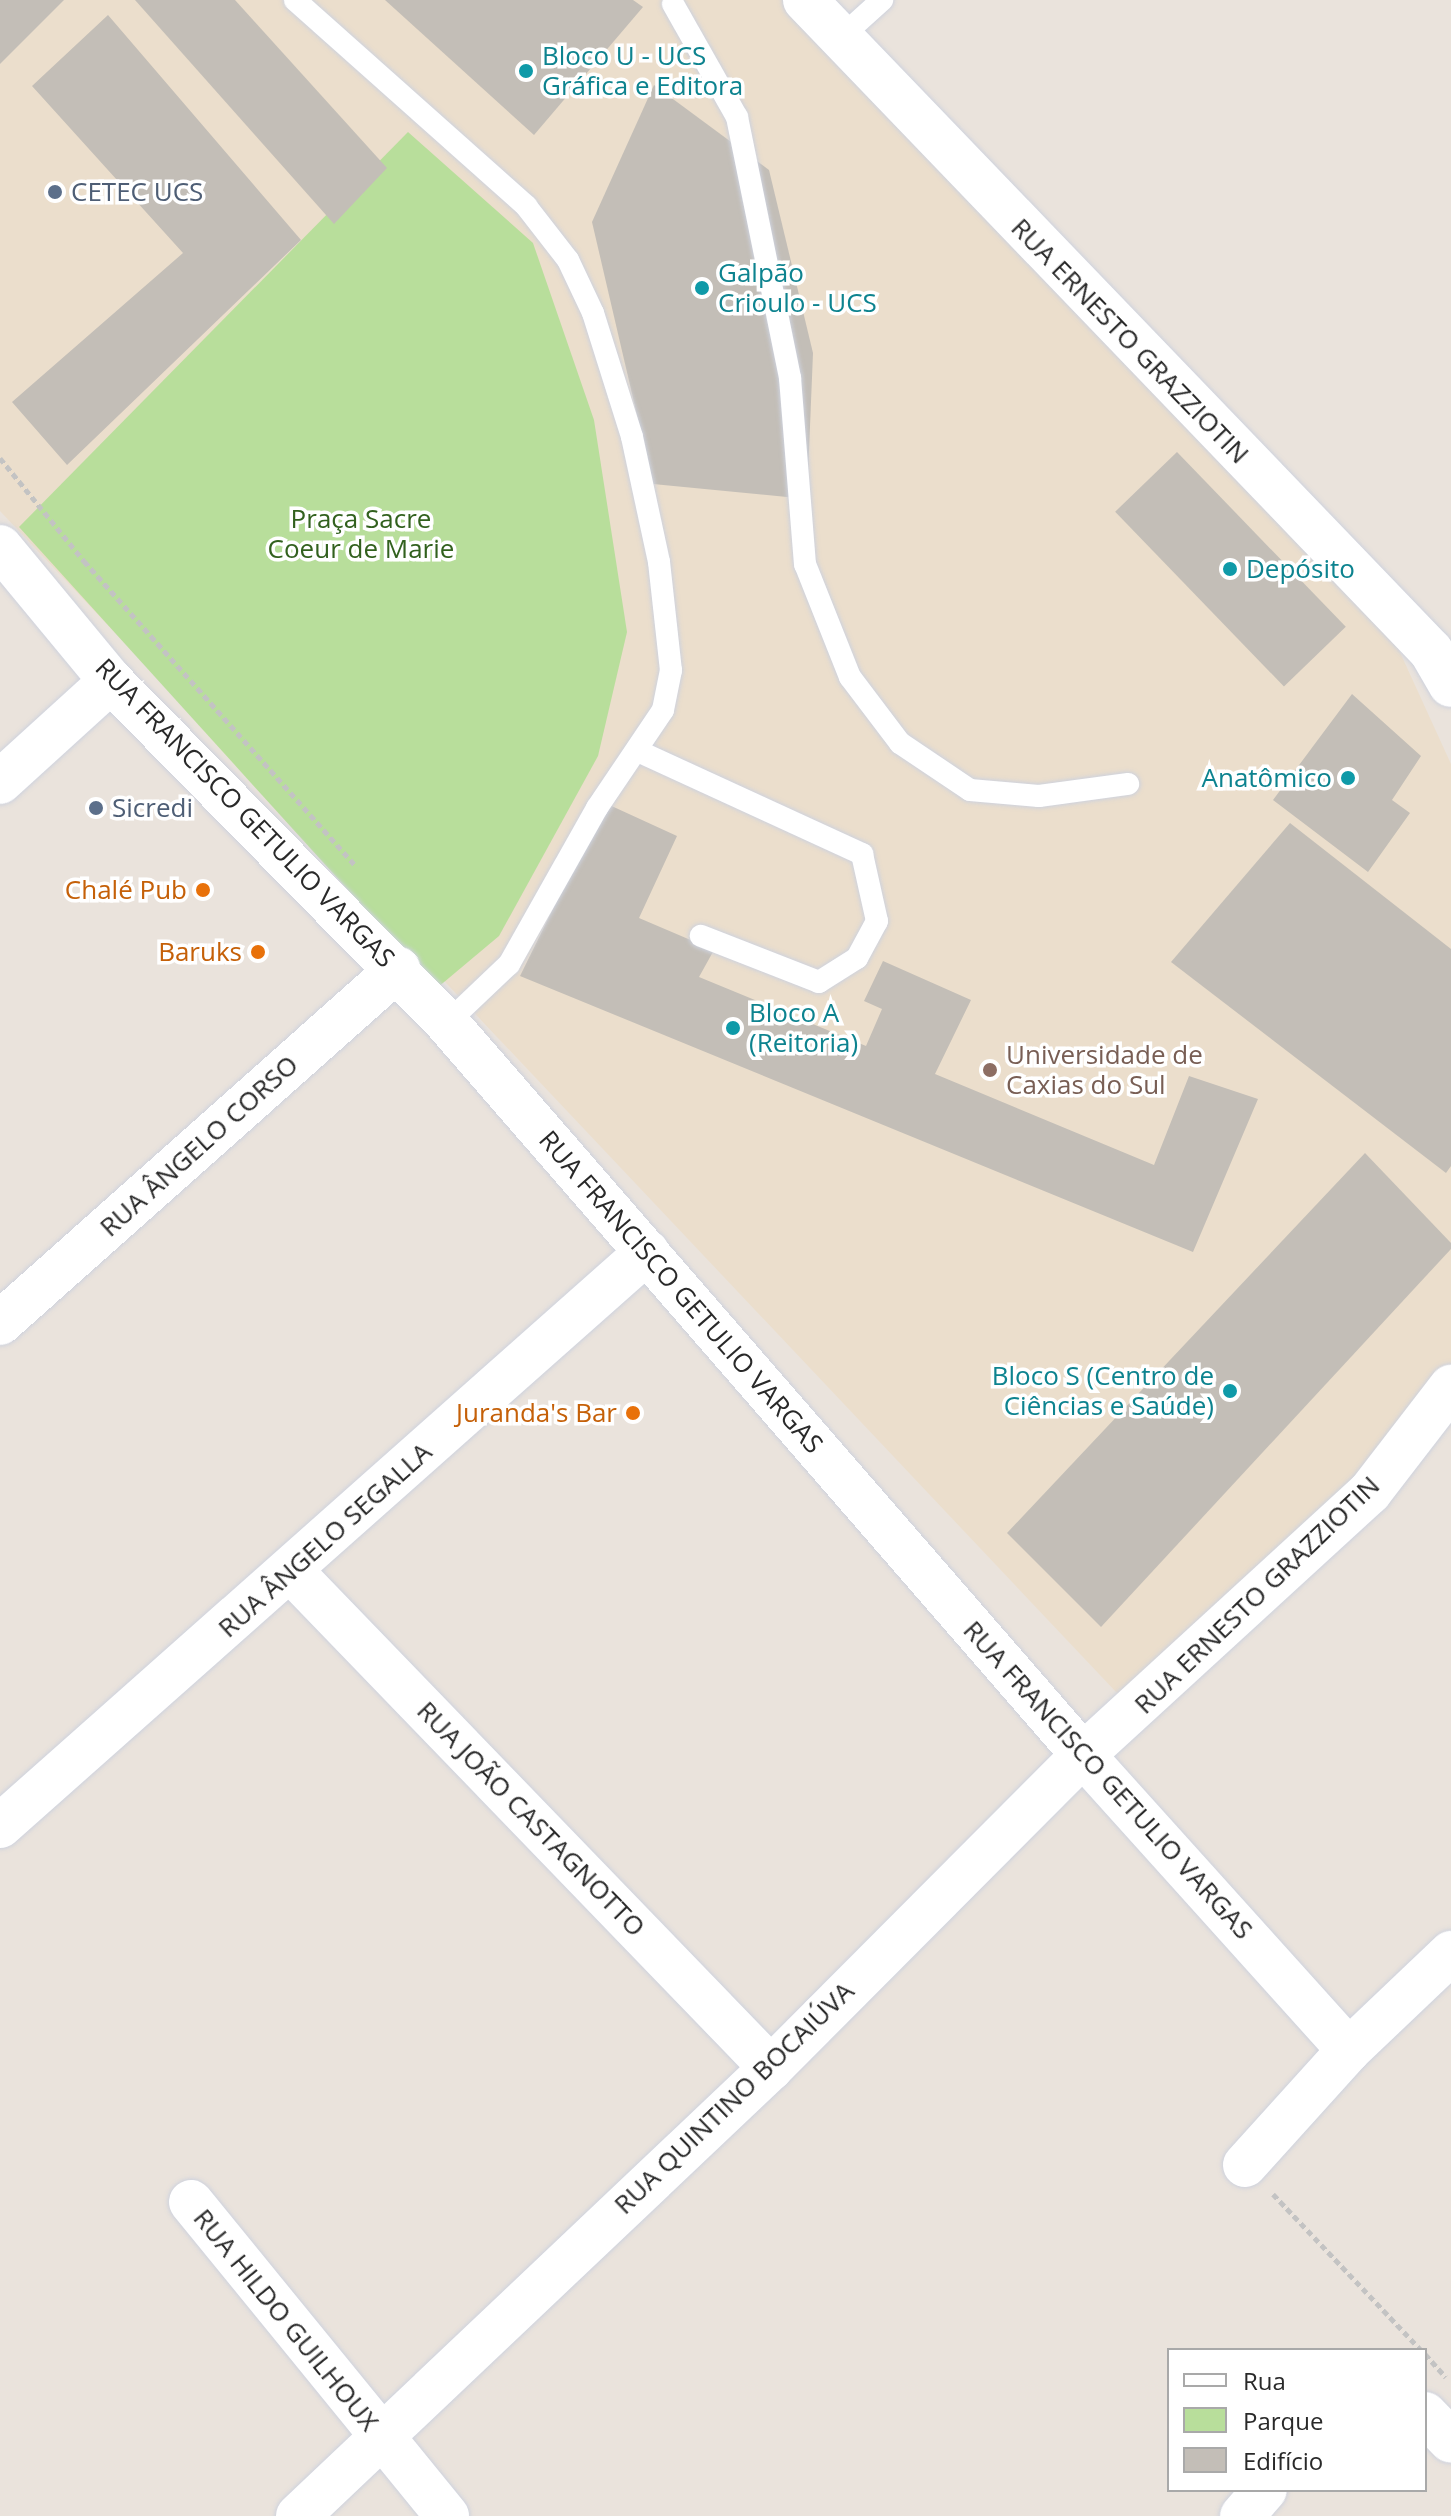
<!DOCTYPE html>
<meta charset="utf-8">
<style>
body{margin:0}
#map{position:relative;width:1451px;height:2516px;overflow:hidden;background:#eae3dc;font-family:"Open Sans",sans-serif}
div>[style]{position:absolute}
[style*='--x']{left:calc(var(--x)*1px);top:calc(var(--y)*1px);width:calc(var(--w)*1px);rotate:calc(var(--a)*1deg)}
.education>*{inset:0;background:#ebdecc}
.green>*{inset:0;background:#b8de9b}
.building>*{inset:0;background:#c3beb7;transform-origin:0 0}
.path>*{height:5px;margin-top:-2.5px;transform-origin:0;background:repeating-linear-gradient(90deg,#c3c3c3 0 6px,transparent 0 10px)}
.roads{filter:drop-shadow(0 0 2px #ced2dd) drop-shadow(0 0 2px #ced2dd)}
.service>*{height:22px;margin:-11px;padding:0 11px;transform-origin:11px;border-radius:11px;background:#fff}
.minor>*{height:44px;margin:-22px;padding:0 22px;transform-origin:22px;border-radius:22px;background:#fff}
.dots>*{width:22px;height:22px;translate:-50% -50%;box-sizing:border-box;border:4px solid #fff;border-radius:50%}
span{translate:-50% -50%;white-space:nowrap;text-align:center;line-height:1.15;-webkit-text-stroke:7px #fff;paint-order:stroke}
.culture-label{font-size:26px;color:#0d838f}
.left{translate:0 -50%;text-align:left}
.right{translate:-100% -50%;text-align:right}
.service-label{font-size:26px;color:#4e5e75}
.street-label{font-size:26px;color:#292929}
.park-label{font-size:26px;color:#32611e}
.food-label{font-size:26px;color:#c56008}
.education-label{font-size:26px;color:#785e54}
.legend{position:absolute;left:1167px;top:2348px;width:260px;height:144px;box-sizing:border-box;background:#fff;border:2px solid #a9a9a9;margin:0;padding:10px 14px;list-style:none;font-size:24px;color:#292929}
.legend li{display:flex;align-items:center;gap:16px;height:40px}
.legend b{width:40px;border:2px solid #a9a9a9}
</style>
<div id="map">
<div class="education">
<i style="clip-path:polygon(0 0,801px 0,1398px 648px,1451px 764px,1451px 1376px,1134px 1711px,0 511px)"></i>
</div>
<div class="green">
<i style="clip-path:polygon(408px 132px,533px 243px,594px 420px,627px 632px,598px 756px,499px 936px,437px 988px,19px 527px)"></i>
</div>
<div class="building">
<i style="clip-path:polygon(0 0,64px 0,0 64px)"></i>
<i style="clip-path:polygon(135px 0,235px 0,387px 168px,334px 224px)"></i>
<i style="clip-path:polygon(385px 0,633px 0,643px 7px,534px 135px)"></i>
<i style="clip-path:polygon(108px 15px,301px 240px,67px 465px,12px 402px,183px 253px,32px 86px)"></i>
<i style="clip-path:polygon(654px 85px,769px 170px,813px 353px,807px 499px,653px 484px,592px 222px)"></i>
<i style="left:1177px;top:452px;width:243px;height:86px;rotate:46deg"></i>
<i style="clip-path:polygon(1352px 694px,1421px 756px,1392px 800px,1410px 813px,1368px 872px,1273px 800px)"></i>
<i style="clip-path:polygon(605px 803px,677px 836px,639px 918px,714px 950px,699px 977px,866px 1046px,882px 1009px,864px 1001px,883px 961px,971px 1000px,935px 1074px,1154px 1165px,1189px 1076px,1258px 1099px,1193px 1252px,520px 976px)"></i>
<i style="clip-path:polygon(1290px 823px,1451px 949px,1451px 1166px,1446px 1173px,1171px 962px)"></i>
<i style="clip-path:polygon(1365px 1153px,1451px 1243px,1451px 1249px,1101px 1627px,1007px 1533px)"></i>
</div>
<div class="path">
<i style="--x:0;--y:458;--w:133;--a:50.8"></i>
<i style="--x:84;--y:561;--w:410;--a:48.3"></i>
<i style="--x:1273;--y:2194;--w:215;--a:46.5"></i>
<i style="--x:1425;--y:2354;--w:31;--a:48"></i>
</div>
<div class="roads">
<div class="service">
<i style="--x:295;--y:0;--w:310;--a:41.7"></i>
<i style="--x:526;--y:206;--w:68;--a:52.1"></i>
<i style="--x:568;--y:260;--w:59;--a:64.7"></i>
<i style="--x:593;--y:313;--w:130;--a:72.5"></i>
<i style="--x:632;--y:437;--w:128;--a:77.8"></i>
<i style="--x:659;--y:562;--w:109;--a:83.7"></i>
<i style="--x:671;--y:670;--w:41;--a:101.3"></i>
<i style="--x:663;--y:710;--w:118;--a:124"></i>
<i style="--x:597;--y:808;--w:179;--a:119.4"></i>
<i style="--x:509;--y:964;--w:86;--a:136.4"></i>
<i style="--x:673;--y:4;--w:130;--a:60.5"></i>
<i style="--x:737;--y:117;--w:266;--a:78.5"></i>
<i style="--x:790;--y:378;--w:187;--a:85.4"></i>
<i style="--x:805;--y:564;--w:122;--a:68.3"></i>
<i style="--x:850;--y:677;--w:83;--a:52.9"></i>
<i style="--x:900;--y:743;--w:84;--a:33.9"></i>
<i style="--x:970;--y:790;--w:69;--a:5"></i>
<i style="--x:1039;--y:796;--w:90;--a:-7.7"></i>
<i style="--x:840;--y:38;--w:57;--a:-42.1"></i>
<i style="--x:638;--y:751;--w:247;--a:24.7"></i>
<i style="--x:862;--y:854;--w:69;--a:77.4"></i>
<i style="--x:877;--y:921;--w:42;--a:118.4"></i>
<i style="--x:857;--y:958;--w:45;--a:147.7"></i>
<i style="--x:819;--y:982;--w:127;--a:-158.7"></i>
</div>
<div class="minor">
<i style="--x:805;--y:0;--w:903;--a:46.12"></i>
<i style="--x:1431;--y:651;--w:39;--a:60"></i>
<i style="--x:0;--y:547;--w:174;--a:50.4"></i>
<i style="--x:111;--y:681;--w:479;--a:45.5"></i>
<i style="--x:447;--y:1023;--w:970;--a:49.01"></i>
<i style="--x:1083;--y:1755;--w:397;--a:48"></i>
<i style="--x:0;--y:782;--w:150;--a:-42.3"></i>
<i style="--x:0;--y:1323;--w:533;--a:-41.65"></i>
<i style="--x:291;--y:1571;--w:691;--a:46"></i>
<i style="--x:0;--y:1826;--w:865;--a:-41.58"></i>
<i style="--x:1245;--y:2165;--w:155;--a:-47.9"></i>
<i style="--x:1349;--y:2050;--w:141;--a:-43.6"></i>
<i style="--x:191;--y:2202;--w:405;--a:50.8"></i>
<i style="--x:1425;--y:2414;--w:37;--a:46"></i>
<i style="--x:298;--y:2516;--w:651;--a:-43.45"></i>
<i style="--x:771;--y:2068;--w:442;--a:-45.1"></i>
<i style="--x:1083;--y:1755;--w:389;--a:-42.5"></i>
<i style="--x:1370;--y:1492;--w:133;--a:-52.4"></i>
<i style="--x:1242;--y:2516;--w:35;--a:-49"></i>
</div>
</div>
<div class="dots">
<i style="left:526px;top:71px;background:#0f9aa8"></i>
<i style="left:55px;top:192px;background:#5c6f8a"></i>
<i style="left:702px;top:288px;background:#0f9aa8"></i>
<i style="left:1230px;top:569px;background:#0f9aa8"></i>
<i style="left:1348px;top:778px;background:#0f9aa8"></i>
<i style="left:96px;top:808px;background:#5c6f8a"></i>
<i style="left:203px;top:890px;background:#e8710a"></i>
<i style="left:258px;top:952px;background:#e8710a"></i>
<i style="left:733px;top:1028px;background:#0f9aa8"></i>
<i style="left:990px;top:1070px;background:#8d6e63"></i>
<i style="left:1230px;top:1391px;background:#0f9aa8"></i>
<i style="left:633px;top:1413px;background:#e8710a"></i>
</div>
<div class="culture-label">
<span class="left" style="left:542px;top:71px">Bloco U - UCS<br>Gráfica e Editora</span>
<span class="left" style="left:718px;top:288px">Galpão<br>Crioulo - UCS</span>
<span class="left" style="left:1246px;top:569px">Depósito</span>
<span class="right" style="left:1332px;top:778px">Anatômico</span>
<span class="left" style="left:749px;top:1028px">Bloco A<br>(Reitoria)</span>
<span class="right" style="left:1214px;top:1391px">Bloco S (Centro de<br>Ciências e Saúde)</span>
</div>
<div class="service-label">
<span class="left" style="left:71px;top:192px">CETEC UCS</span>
<span class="left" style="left:112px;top:808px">Sicredi</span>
</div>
<div class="street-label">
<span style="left:1130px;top:341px;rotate:46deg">RUA ERNESTO GRAZZIOTIN</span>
<span style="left:245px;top:813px;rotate:46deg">RUA FRANCISCO GETULIO VARGAS</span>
<span style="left:199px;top:1146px;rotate:-42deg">RUA ÂNGELO CORSO</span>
<span style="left:681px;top:1292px;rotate:49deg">RUA FRANCISCO GETULIO VARGAS</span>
<span style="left:325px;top:1540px;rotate:-42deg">RUA ÂNGELO SEGALLA</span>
<span style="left:1257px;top:1595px;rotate:-44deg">RUA ERNESTO GRAZZIOTIN</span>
<span style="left:1108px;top:1780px;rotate:48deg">RUA FRANCISCO GETULIO VARGAS</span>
<span style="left:531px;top:1819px;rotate:46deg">RUA JOÃO CASTAGNOTTO</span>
<span style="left:734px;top:2098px;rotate:-44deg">RUA QUINTINO BOCAIÚVA</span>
<span style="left:286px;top:2320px;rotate:51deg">RUA HILDO GUILHOUX</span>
</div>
<div class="park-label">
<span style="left:361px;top:534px">Praça Sacre<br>Coeur de Marie</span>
</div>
<div class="food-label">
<span class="right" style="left:187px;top:890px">Chalé Pub</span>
<span class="right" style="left:242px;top:952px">Baruks</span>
<span class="right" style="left:617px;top:1413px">Juranda's Bar</span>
</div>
<div class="education-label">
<span class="left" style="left:1006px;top:1070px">Universidade de<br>Caxias do Sul</span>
</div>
<ul class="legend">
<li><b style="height:10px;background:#fff"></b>Rua</li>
<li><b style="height:22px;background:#b8de9b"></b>Parque</li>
<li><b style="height:22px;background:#c3beb7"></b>Edifício</li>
</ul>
</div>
